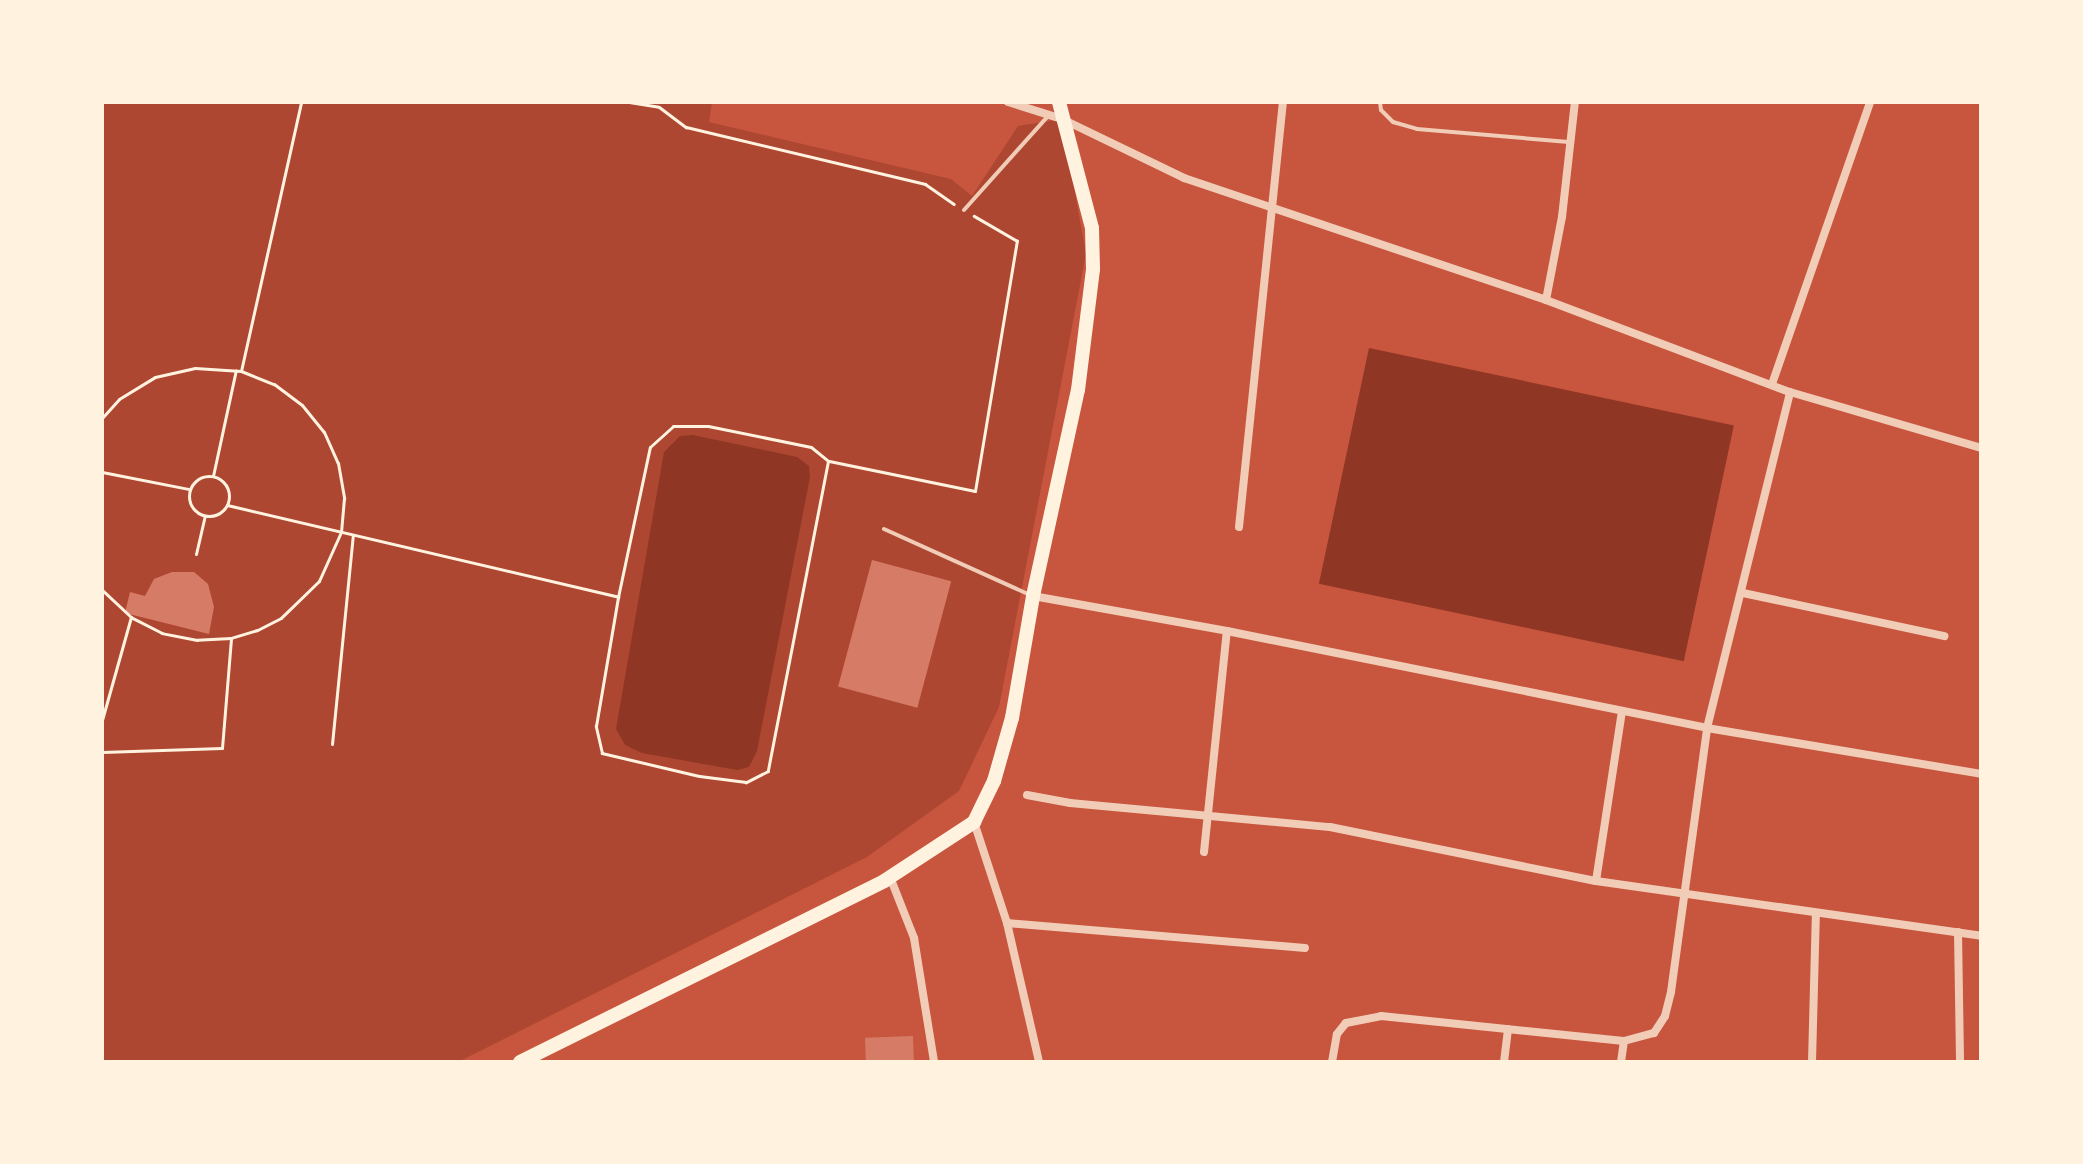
<!DOCTYPE html>
<style>
body{margin:0}
#map{position:relative;width:2083px;height:1164px;overflow:hidden;background:#c8553d;font-family:"Sofia Sans Condensed",sans-serif}
div>[style]{position:absolute}
[style*='--x']{left:calc(var(--x)*1px);top:calc(var(--y)*1px);width:calc(var(--w)*1px);rotate:calc(var(--a)*1deg)}
.green>*{inset:0;background:#ae4732}
.water>*{inset:0;background:#8f3625;transform-origin:0 0}
.building>*{inset:0;background:#d67c66;transform-origin:0 0}
.path>*{height:3px;margin:-1.5px;padding:0 1.5px;transform-origin:1.5px;border-radius:1.5px;background:#fff3e0}
.path>.ring{margin:-1.5px;padding:0;box-sizing:content-box;background:none;border:3px solid #fff3e0;border-radius:50%}
.service>*{height:4px;margin:-2px;padding:0 2px;transform-origin:2px;border-radius:2px;background:#f1ccb7}
.minor>*{height:8px;margin:-4px;padding:0 4px;transform-origin:4px;border-radius:4px;background:#f1ccb7}
.primary>*{height:14px;margin:-7px;padding:0 7px;transform-origin:7px;border-radius:7px;background:#fff3e0}
span{translate:-50% -50%;white-space:nowrap;text-align:center;line-height:1.15;-webkit-text-stroke:7px #fff3e0;paint-order:stroke}
.frame{position:absolute;inset:0;border:104px solid #fff3e0;pointer-events:none}
</style>
<div id="map">
<div class="green">
<i style="clip-path:polygon(102px 102px,712px 102px,709px 122px,951px 179px,972px 196px,1018px 126px,1062px 119px,1086px 254px,999px 707px,959px 791px,867px 857px,458px 1062px,102px 1062px)"></i>
</div>
<div class="water">
<i style="left:1369px;top:348px;width:373px;height:241px;rotate:12deg"></i>
<i style="clip-path:polygon(693px 435px,797px 457px,809px 466px,810px 477px,757px 751px,749px 767px,737px 770px,642px 753px,625px 745px,616px 729px,664px 452px,680px 436px)"></i>
</div>
<div class="building">
<i style="left:872px;top:560px;width:82px;height:131px;rotate:15deg"></i>
<i style="clip-path:polygon(172px 572px,194px 572px,208px 584px,214px 607px,209px 634px,125px 613px,130px 592px,145px 596px,154px 579px)"></i>
<i style="left:913px;top:1036px;width:25px;height:48px;rotate:88deg"></i>
</div>
<div class="path">
<i style="--x:629;--y:102;--w:30;--a:9"></i>
<i style="--x:659;--y:107;--w:34;--a:37"></i>
<i style="--x:686;--y:127;--w:246;--a:13.4"></i>
<i style="--x:925;--y:184;--w:35;--a:35"></i>
<i style="--x:241;--y:371;--w:276;--a:-77.4"></i>
<i style="--x:102;--y:418;--w:25;--a:-48"></i>
<i style="--x:119;--y:399;--w:42;--a:-31.4"></i>
<i style="--x:155;--y:377;--w:41;--a:-12.7"></i>
<i style="--x:195;--y:368;--w:46;--a:3.7"></i>
<i style="--x:241;--y:371;--w:35;--a:22"></i>
<i style="--x:274;--y:384;--w:35;--a:37"></i>
<i style="--x:302;--y:405;--w:35;--a:51"></i>
<i style="--x:324;--y:432;--w:34;--a:66"></i>
<i style="--x:338;--y:463;--w:36;--a:80"></i>
<i style="--x:344;--y:498;--w:34;--a:95"></i>
<i style="--x:341;--y:532;--w:54;--a:114.2"></i>
<i style="--x:319;--y:581;--w:53;--a:135.8"></i>
<i style="--x:281;--y:618;--w:27;--a:153"></i>
<i style="--x:257;--y:630;--w:27;--a:163"></i>
<i style="--x:231;--y:638;--w:34;--a:177"></i>
<i style="--x:197;--y:640;--w:36;--a:-169"></i>
<i style="--x:162;--y:633;--w:35;--a:-153"></i>
<i style="--x:131;--y:617;--w:40;--a:-137"></i>
<i style="--x:829;--y:461;--w:149;--a:11.6"></i>
<i style="--x:975;--y:491;--w:254;--a:-80.5"></i>
<i style="--x:1017;--y:241;--w:50;--a:-149.8"></i>
<i style="--x:102;--y:472;--w:89;--a:11.1"></i>
<i class="ring" style="left:189px;top:476px;width:37px;height:37px"></i>
<i style="--x:213;--y:476;--w:108;--a:-77.8"></i>
<i style="--x:227;--y:505;--w:402;--a:13.2"></i>
<i style="--x:618;--y:597;--w:153;--a:-78"></i>
<i style="--x:650;--y:447;--w:31;--a:-42"></i>
<i style="--x:673;--y:426;--w:35;--a:0"></i>
<i style="--x:708;--y:426;--w:105;--a:11.5"></i>
<i style="--x:811;--y:447;--w:22;--a:39"></i>
<i style="--x:828;--y:461;--w:316;--a:101"></i>
<i style="--x:768;--y:771;--w:25;--a:153"></i>
<i style="--x:746;--y:782;--w:47;--a:-172.7"></i>
<i style="--x:699;--y:776;--w:100;--a:-166.7"></i>
<i style="--x:602;--y:753;--w:28;--a:-103"></i>
<i style="--x:596;--y:726;--w:131;--a:-80.3"></i>
<i style="--x:196;--y:554;--w:39;--a:-77"></i>
<i style="--x:102;--y:720;--w:107;--a:-74.3"></i>
<i style="--x:332;--y:744;--w:210;--a:-84.3"></i>
<i style="--x:102;--y:752;--w:120;--a:-1.9"></i>
<i style="--x:222;--y:748;--w:110;--a:-85.3"></i>
</div>
<div class="service">
<i style="--x:1380;--y:102;--w:8;--a:83"></i>
<i style="--x:1381;--y:110;--w:17;--a:45"></i>
<i style="--x:1393;--y:122;--w:25;--a:16"></i>
<i style="--x:1417;--y:129;--w:152;--a:4.9"></i>
<i style="--x:964;--y:210;--w:126;--a:-48.2"></i>
<i style="--x:884;--y:529;--w:158;--a:24.3"></i>
</div>
<div class="minor">
<i style="--x:1008;--y:102;--w:57;--a:17.5"></i>
<i style="--x:1062;--y:119;--w:136;--a:25.8"></i>
<i style="--x:1184;--y:178;--w:382;--a:18.6"></i>
<i style="--x:1546;--y:300;--w:261;--a:20.7"></i>
<i style="--x:1790;--y:392;--w:199;--a:16.3"></i>
<i style="--x:1546;--y:300;--w:85;--a:-79.1"></i>
<i style="--x:1562;--y:217;--w:116;--a:-83.6"></i>
<i style="--x:1772;--y:384;--w:299;--a:-70.8"></i>
<i style="--x:1239;--y:527;--w:427;--a:-84.1"></i>
<i style="--x:1743;--y:593;--w:206;--a:12.1"></i>
<i style="--x:1033;--y:596;--w:197;--a:10.2"></i>
<i style="--x:1227;--y:631;--w:490;--a:11.4"></i>
<i style="--x:1707;--y:728;--w:278;--a:9.5"></i>
<i style="--x:1027;--y:795;--w:44;--a:10.5"></i>
<i style="--x:1070;--y:803;--w:261;--a:5.3"></i>
<i style="--x:1330;--y:827;--w:271;--a:11.5"></i>
<i style="--x:1596;--y:881;--w:389;--a:8.1"></i>
<i style="--x:974;--y:822;--w:106;--a:71.9"></i>
<i style="--x:1007;--y:923;--w:143;--a:77"></i>
<i style="--x:1204;--y:852;--w:222;--a:-84.1"></i>
<i style="--x:890;--y:877;--w:66;--a:68.5"></i>
<i style="--x:914;--y:938;--w:126;--a:80.8"></i>
<i style="--x:1596;--y:881;--w:171;--a:-81.3"></i>
<i style="--x:1007;--y:923;--w:299;--a:4.8"></i>
<i style="--x:1958;--y:932;--w:130;--a:89.1"></i>
<i style="--x:1332;--y:1062;--w:28;--a:-80"></i>
<i style="--x:1337;--y:1034;--w:14;--a:-51"></i>
<i style="--x:1346;--y:1023;--w:36;--a:-11"></i>
<i style="--x:1381;--y:1016;--w:244;--a:5.9"></i>
<i style="--x:1624;--y:1041;--w:31;--a:-15"></i>
<i style="--x:1654;--y:1033;--w:20;--a:-57"></i>
<i style="--x:1665;--y:1016;--w:25;--a:-76"></i>
<i style="--x:1671;--y:992;--w:266;--a:-82.2"></i>
<i style="--x:1707;--y:728;--w:346;--a:-76.1"></i>
<i style="--x:1504;--y:1062;--w:33;--a:-83"></i>
<i style="--x:1621;--y:1062;--w:21;--a:-82"></i>
<i style="--x:1812;--y:1062;--w:149;--a:-88.5"></i>
</div>
<div class="primary">
<i style="--x:520;--y:1062;--w:407;--a:-26.4"></i>
<i style="--x:884;--y:881;--w:108;--a:-33.2"></i>
<i style="--x:974;--y:822;--w:46;--a:-64"></i>
<i style="--x:994;--y:781;--w:66;--a:-74.1"></i>
<i style="--x:1012;--y:718;--w:124;--a:-80.2"></i>
<i style="--x:1033;--y:596;--w:211;--a:-77.7"></i>
<i style="--x:1078;--y:390;--w:122;--a:-82.9"></i>
<i style="--x:1093;--y:269;--w:41;--a:-91.4"></i>
<i style="--x:1092;--y:228;--w:130;--a:-104.7"></i>
</div>
<div class="frame"></div>
</div>
